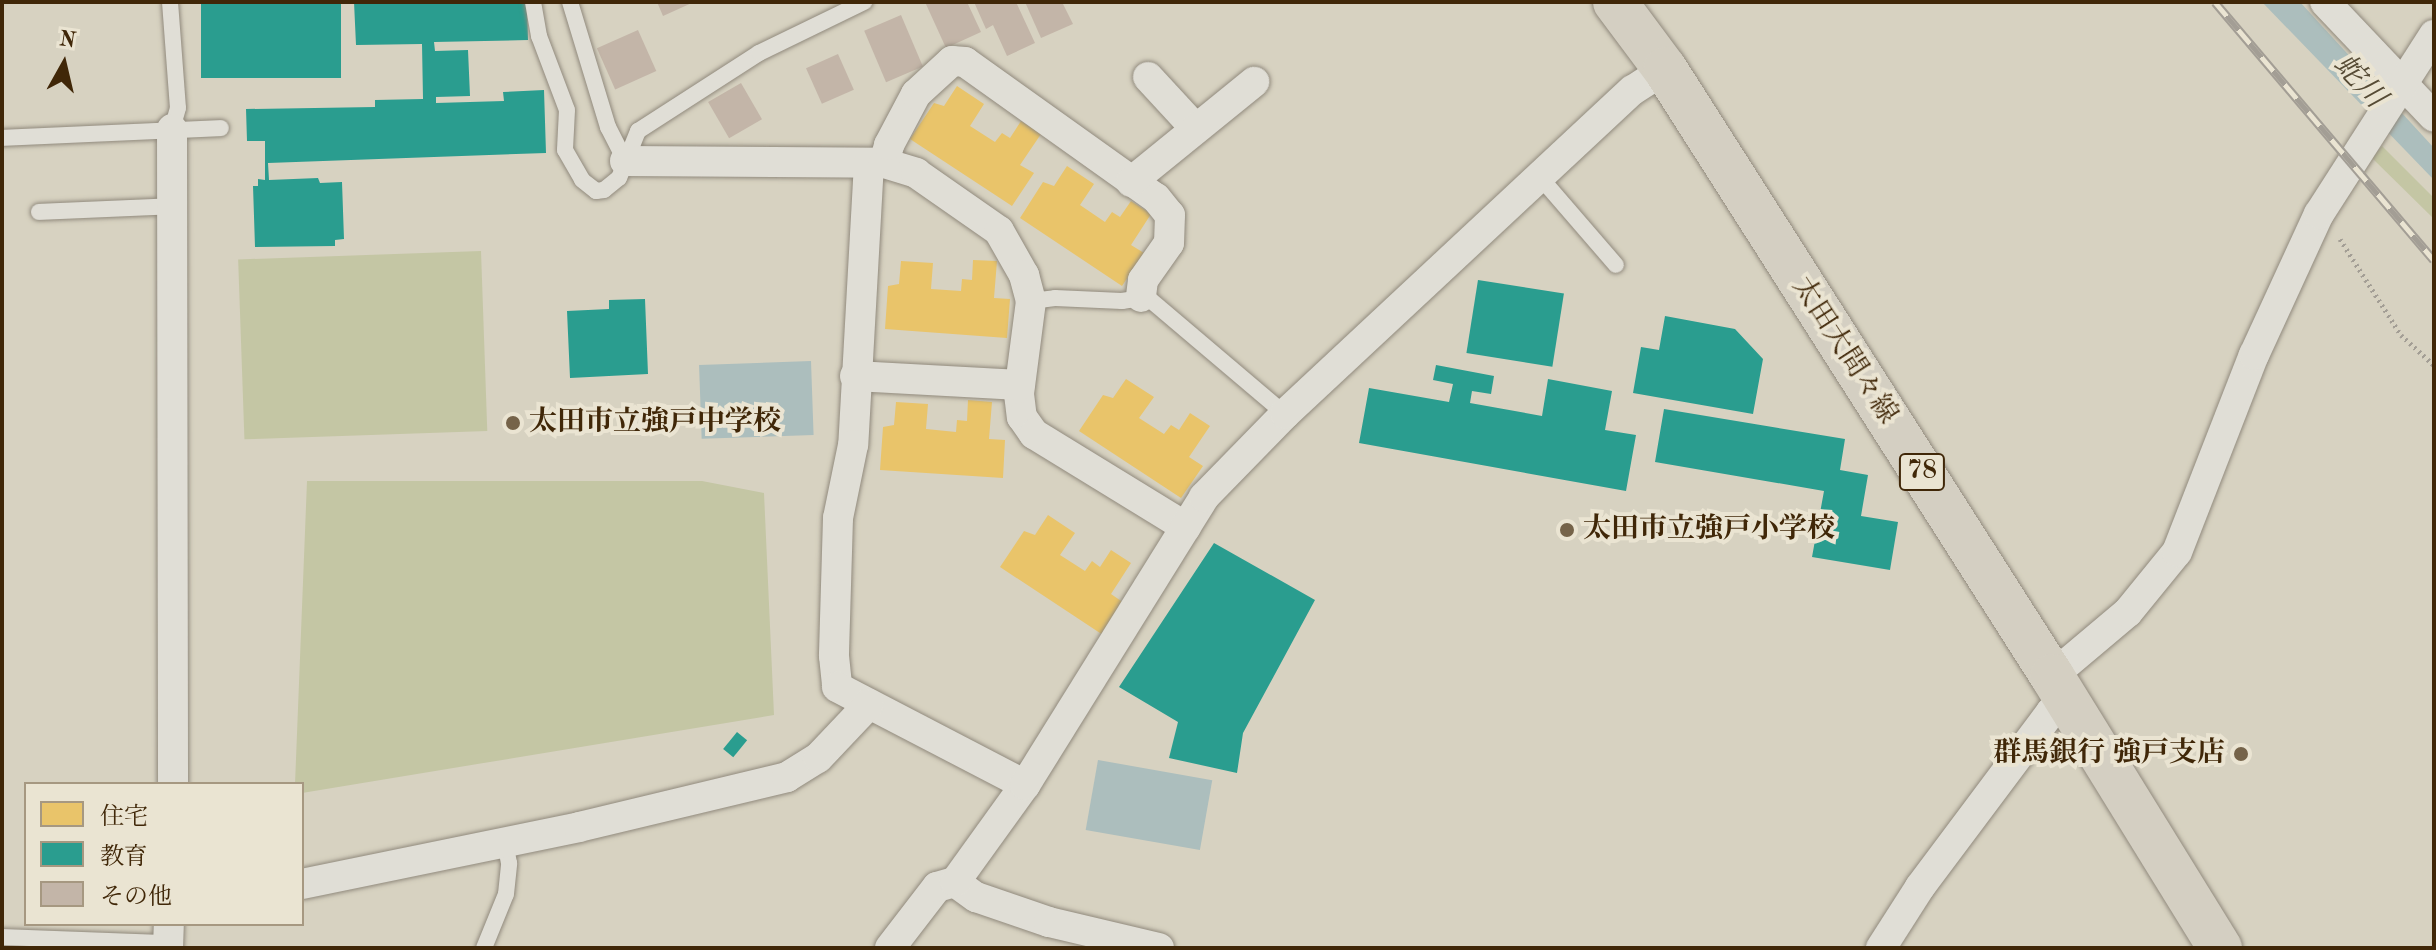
<!DOCTYPE html>
<meta charset="utf-8">
<style>
body{margin:0}
#map{position:relative;width:2436px;height:950px;overflow:hidden;background:#d7d2c1;font-family:"Old Standard TT","Noto Serif JP",serif}
div>[style]{position:absolute}
[style*='--x']{left:calc(var(--x)*1px);top:calc(var(--y)*1px);width:calc(var(--w)*1px);rotate:calc(var(--a)*1deg)}
.green>*{inset:0;background:#c4c6a4;transform-origin:0 0}
.water>*{inset:0;background:#acbebd;transform-origin:0 0}
.homes>*{inset:0;background:#e9c46a}
.schools>*{inset:0;background:#2a9d8f;transform-origin:0 0}
.building>*{inset:0;background:#c3b5a8;transform-origin:0 0}
.path>*{height:5px;margin-top:-2.5px;transform-origin:0;background:repeating-linear-gradient(90deg,#a39e95 0 2px,transparent 0 6px)}
.roads{filter:drop-shadow(0 0 2px #918a7d) drop-shadow(0 0 2px #918a7d)}
.service>*{height:16px;margin:-8px;padding:0 8px;transform-origin:8px;border-radius:8px;background:#e0ded6}
.minor>*{height:30px;margin:-15px;padding:0 15px;transform-origin:15px;border-radius:15px;background:#e0ded6}
.primary>*{height:44px;margin:-22px;padding:0 22px;transform-origin:22px;border-radius:22px;background:#d4cfc2}
.rail>*{height:9px;margin-top:-4.5px;transform-origin:0;background:repeating-linear-gradient(90deg,#eae4d2 0 18px,#a39e95 0 36px);box-sizing:border-box;border-block:2px solid #a39e95}
.dots>*{width:22px;height:22px;translate:-50% -50%;box-sizing:border-box;border:4px solid #eae4d2;border-radius:50%}
span{translate:-50% -50%;white-space:nowrap;text-align:center;line-height:1.15;-webkit-text-stroke:8px #eae4d2;paint-order:stroke}
.shield-label span{padding:2px 6px;background:#eae4d2;border:2px solid;border-radius:6px;-webkit-text-stroke-width:0}
.shield-label{font-size:26px;color:#402708;font-weight:700}
.street-label{font-size:28px;color:#402708}
.poi-label{font-size:28px;color:#402708;font-weight:700}
.left{translate:0 -50%;text-align:left}
.right{translate:-100% -50%;text-align:right}
.water-label{font-size:30px;color:#564b35;font-style:italic}
.frame{position:absolute;inset:0;border:4px solid #402708;pointer-events:none}
.legend{position:absolute;left:24px;top:782px;width:280px;height:144px;box-sizing:border-box;background:#eae4d2;border:2px solid #a69881;margin:0;padding:10px 14px;list-style:none;font-size:24px;color:#402708}
.legend li{display:flex;align-items:center;gap:16px;height:40px}
.legend b{width:40px;border:2px solid #a69881}
.north{position:absolute;left:24px;top:24px;width:80px;height:80px;-webkit-text-stroke:6px #eae4d2;paint-order:stroke;rotate:8deg;font-size:22px;font-weight:700;line-height:32px;text-align:center;color:#402708}
.north::after{content:'';display:block;margin:auto;width:28px;height:36px;background:#402708;clip-path:polygon(50% 0,100% 100%,50% 72%,0 100%)}
</style>
<div id="map">
<div class="green">
<i style="clip-path:polygon(2382px 146px,2434px 198px,2434px 219px,2372px 158px)"></i>
<i style="left:481px;top:251px;width:180px;height:243px;rotate:88deg"></i>
<i style="clip-path:polygon(307px 481px,702px 481px,764px 493px,774px 715px,302px 793px,302px 784px,295px 784px)"></i>
</div>
<div class="water">
<i style="clip-path:polygon(2262px 2px,2300px 2px,2434px 148px,2434px 180px)"></i>
<i style="left:811px;top:361px;width:74px;height:112px;rotate:88deg"></i>
<i style="left:1098px;top:760px;width:116px;height:71px;rotate:10deg"></i>
</div>
<div class="homes">
<i style="clip-path:polygon(957px 86px,984px 104px,970px 126px,995px 142px,1002px 133px,1010px 138px,1021px 121px,1041px 134px,1020px 165px,1034px 173px,1012px 206px,910px 139px,934px 103px,944px 106px)"></i>
<i style="clip-path:polygon(1067px 166px,1094px 184px,1080px 205px,1105px 222px,1112px 212px,1120px 217px,1131px 201px,1151px 214px,1131px 245px,1144px 253px,1122px 286px,1020px 218px,1043px 182px,1054px 186px)"></i>
<i style="clip-path:polygon(973px 260px,997px 261px,994px 298px,1010px 299px,1007px 338px,885px 329px,888px 286px,899px 284px,901px 261px,933px 263px,931px 289px,961px 291px,962px 279px,972px 280px)"></i>
<i style="clip-path:polygon(1126px 379px,1154px 397px,1139px 418px,1164px 434px,1171px 425px,1179px 430px,1190px 413px,1210px 426px,1189px 457px,1203px 466px,1181px 498px,1079px 431px,1103px 395px,1113px 398px)"></i>
<i style="clip-path:polygon(968px 400px,992px 402px,989px 439px,1005px 440px,1003px 478px,880px 470px,883px 427px,894px 425px,896px 402px,928px 404px,926px 429px,956px 432px,957px 420px,967px 421px)"></i>
<i style="clip-path:polygon(1048px 515px,1075px 533px,1060px 555px,1085px 571px,1092px 561px,1100px 567px,1111px 550px,1131px 563px,1111px 594px,1124px 603px,1103px 635px,1000px 567px,1024px 531px,1035px 535px)"></i>
</div>
<div class="schools">
<i style="left:201px;top:2px;width:140px;height:76px"></i>
<i style="clip-path:polygon(354px 2px,527px 2px,528px 40px,434px 42px,435px 51px,468px 50px,470px 96px,436px 97px,436px 103px,504px 101px,503px 92px,544px 90px,546px 153px,268px 163px,269px 180px,318px 178px,320px 183px,342px 182px,344px 239px,335px 240px,335px 246px,255px 247px,253px 186px,258px 186px,258px 179px,265px 180px,265px 141px,247px 141px,246px 109px,375px 107px,375px 100px,423px 99px,422px 44px,356px 45px)"></i>
<i style="left:1478px;top:280px;width:87px;height:74px;rotate:9deg"></i>
<i style="clip-path:polygon(645px 299px,648px 374px,570px 378px,567px 311px,609px 309px,609px 300px)"></i>
<i style="clip-path:polygon(1665px 316px,1735px 329px,1763px 359px,1753px 414px,1633px 393px,1641px 347px,1659px 350px)"></i>
<i style="clip-path:polygon(1436px 365px,1494px 376px,1491px 394px,1472px 391px,1470px 403px,1542px 416px,1548px 379px,1612px 391px,1605px 430px,1636px 435px,1626px 491px,1359px 443px,1369px 388px,1449px 402px,1453px 384px,1433px 380px)"></i>
<i style="clip-path:polygon(1664px 409px,1845px 439px,1840px 470px,1868px 475px,1861px 516px,1898px 522px,1890px 570px,1812px 557px,1824px 491px,1655px 462px)"></i>
<i style="clip-path:polygon(1214px 543px,1315px 600px,1243px 733px,1237px 773px,1169px 758px,1178px 722px,1119px 687px)"></i>
<i style="left:737px;top:732px;width:13px;height:22px;rotate:39deg"></i>
</div>
<div class="building">
<i style="clip-path:polygon(657px 2px,694px 2px,663px 16px)"></i>
<i style="clip-path:polygon(925px 2px,967px 2px,981px 32px,946px 48px)"></i>
<i style="clip-path:polygon(974px 2px,1016px 2px,1035px 43px,1007px 56px,993px 25px,986px 29px)"></i>
<i style="clip-path:polygon(1025px 2px,1062px 2px,1073px 24px,1041px 38px)"></i>
<i style="left:901px;top:15px;width:56px;height:40px;rotate:67deg"></i>
<i style="left:638px;top:30px;width:45px;height:45px;rotate:66deg"></i>
<i style="left:838px;top:54px;width:39px;height:35px;rotate:66deg"></i>
<i style="left:741px;top:83px;width:42px;height:38px;rotate:60deg"></i>
</div>
<div class="path">
<i style="--x:2340;--y:239;--w:114;--a:57.6"></i>
<i style="--x:2401;--y:335;--w:45;--a:42.3"></i>
</div>
<div class="roads">
<div class="service">
<i style="--x:170;--y:2;--w:106;--a:85.7"></i>
<i style="--x:178;--y:108;--w:22;--a:106"></i>
<i style="--x:533;--y:2;--w:35;--a:80"></i>
<i style="--x:539;--y:36;--w:79;--a:69.3"></i>
<i style="--x:567;--y:110;--w:40;--a:92.9"></i>
<i style="--x:565;--y:150;--w:34;--a:60"></i>
<i style="--x:582;--y:180;--w:18;--a:38"></i>
<i style="--x:596;--y:191;--w:8;--a:-7"></i>
<i style="--x:604;--y:190;--w:19;--a:-39"></i>
<i style="--x:619;--y:178;--w:51;--a:-68"></i>
<i style="--x:638;--y:131;--w:144;--a:-32.8"></i>
<i style="--x:759;--y:53;--w:117;--a:-25.9"></i>
<i style="--x:570;--y:2;--w:131;--a:73.1"></i>
<i style="--x:608;--y:127;--w:38;--a:63"></i>
<i style="--x:2;--y:138;--w:219;--a:-2.6"></i>
<i style="--x:1540;--y:177;--w:116;--a:49.2"></i>
<i style="--x:39;--y:212;--w:136;--a:-2.5"></i>
<i style="--x:1031;--y:301;--w:24;--a:-7"></i>
<i style="--x:1055;--y:298;--w:67;--a:2.6"></i>
<i style="--x:1122;--y:301;--w:25;--a:-9"></i>
<i style="--x:1147;--y:297;--w:181;--a:40.3"></i>
<i style="--x:2;--y:937;--w:166;--a:2.1"></i>
<i style="--x:484;--y:948;--w:58;--a:-67.8"></i>
<i style="--x:506;--y:894;--w:31;--a:-84"></i>
<i style="--x:509;--y:863;--w:21;--a:-101"></i>
</div>
<div class="minor">
<i style="--x:2325;--y:2;--w:158;--a:46.5"></i>
<i style="--x:1148;--y:77;--w:69;--a:47.3"></i>
<i style="--x:172;--y:129;--w:655;--a:89.91"></i>
<i style="--x:625;--y:161;--w:259;--a:0.4"></i>
<i style="--x:884;--y:163;--w:34;--a:17"></i>
<i style="--x:916;--y:173;--w:101;--a:34.9"></i>
<i style="--x:999;--y:231;--w:51;--a:60.4"></i>
<i style="--x:1024;--y:275;--w:27;--a:75"></i>
<i style="--x:1031;--y:301;--w:94;--a:97.4"></i>
<i style="--x:1019;--y:394;--w:23;--a:83"></i>
<i style="--x:1022;--y:417;--w:21;--a:55"></i>
<i style="--x:1034;--y:434;--w:178;--a:31.5"></i>
<i style="--x:869;--y:163;--w:282;--a:93.2"></i>
<i style="--x:853;--y:445;--w:75;--a:101.6"></i>
<i style="--x:838;--y:518;--w:138;--a:91.7"></i>
<i style="--x:834;--y:656;--w:31;--a:84"></i>
<i style="--x:837;--y:687;--w:212;--a:27.5"></i>
<i style="--x:884;--y:163;--w:19;--a:-74"></i>
<i style="--x:889;--y:145;--w:58;--a:-62.1"></i>
<i style="--x:916;--y:94;--w:49;--a:-42.5"></i>
<i style="--x:952;--y:61;--w:13;--a:4"></i>
<i style="--x:965;--y:62;--w:234;--a:35.5"></i>
<i style="--x:1156;--y:198;--w:22;--a:51"></i>
<i style="--x:1170;--y:215;--w:28;--a:92"></i>
<i style="--x:1169;--y:243;--w:45;--a:125.1"></i>
<i style="--x:1143;--y:280;--w:17;--a:97"></i>
<i style="--x:1131;--y:182;--w:159;--a:-39.1"></i>
<i style="--x:855;--y:376;--w:165;--a:3.1"></i>
<i style="--x:2052;--y:676;--w:99;--a:-40.1"></i>
<i style="--x:2128;--y:612;--w:77;--a:-50.8"></i>
<i style="--x:2177;--y:552;--w:212;--a:-68.7"></i>
<i style="--x:2254;--y:355;--w:155;--a:-65.3"></i>
<i style="--x:2319;--y:214;--w:213;--a:-57.3"></i>
<i style="--x:955;--y:882;--w:26;--a:36"></i>
<i style="--x:976;--y:897;--w:77;--a:18.9"></i>
<i style="--x:1049;--y:922;--w:113;--a:13.3"></i>
<i style="--x:302;--y:884;--w:283;--a:-11.6"></i>
<i style="--x:579;--y:827;--w:214;--a:-13.5"></i>
<i style="--x:787;--y:777;--w:36;--a:-32"></i>
<i style="--x:818;--y:758;--w:74;--a:-46.6"></i>
<i style="--x:168;--y:948;--w:24;--a:-88"></i>
<i style="--x:890;--y:948;--w:77;--a:-52.4"></i>
<i style="--x:937;--y:887;--w:19;--a:-16"></i>
<i style="--x:955;--y:882;--w:120;--a:-54.2"></i>
<i style="--x:1025;--y:785;--w:339;--a:-58.1"></i>
<i style="--x:1204;--y:497;--w:116;--a:-45.7"></i>
<i style="--x:1285;--y:414;--w:475;--a:-43"></i>
<i style="--x:1633;--y:90;--w:38;--a:-33"></i>
<i style="--x:1881;--y:948;--w:72;--a:-57.4"></i>
<i style="--x:1920;--y:887;--w:219;--a:-53.2"></i>
<i style="--x:2051;--y:712;--w:19;--a:-36"></i>
</div>
<div class="primary">
<i style="--x:1615;--y:2;--w:84;--a:53.3"></i>
<i style="--x:1665;--y:69;--w:720;--a:57.48"></i>
<i style="--x:2052;--y:676;--w:320;--a:58.3"></i>
</div>
</div>
<div class="rail">
<i style="--x:2215;--y:2;--w:338;--a:49.7"></i>
</div>
<div class="dots">
<i style="left:513px;top:423px;background:#756349"></i>
<i style="left:1567px;top:530px;background:#756349"></i>
<i style="left:2241px;top:754px;background:#756349"></i>
</div>
<div class="shield-label">
<span style="left:1922px;top:472px">78</span>
</div>
<div class="street-label">
<span style="left:1844px;top:351px;rotate:57deg">太田大間々線</span>
</div>
<div class="poi-label">
<span class="left" style="left:529px;top:423px">太田市立強戸中学校</span>
<span class="left" style="left:1583px;top:530px">太田市立強戸小学校</span>
<span class="right" style="left:2225px;top:754px">群馬銀行 強戸支店</span>
</div>
<div class="water-label">
<span style="left:2359px;top:82px;rotate:47deg">蛇川</span>
</div>
<div class="frame"></div>
<ul class="legend">
<li><b style="height:22px;background:#e9c46a"></b>住宅</li>
<li><b style="height:22px;background:#2a9d8f"></b>教育</li>
<li><b style="height:22px;background:#c3b5a8"></b>その他</li>
</ul>
<div class="north">N</div>
</div>
